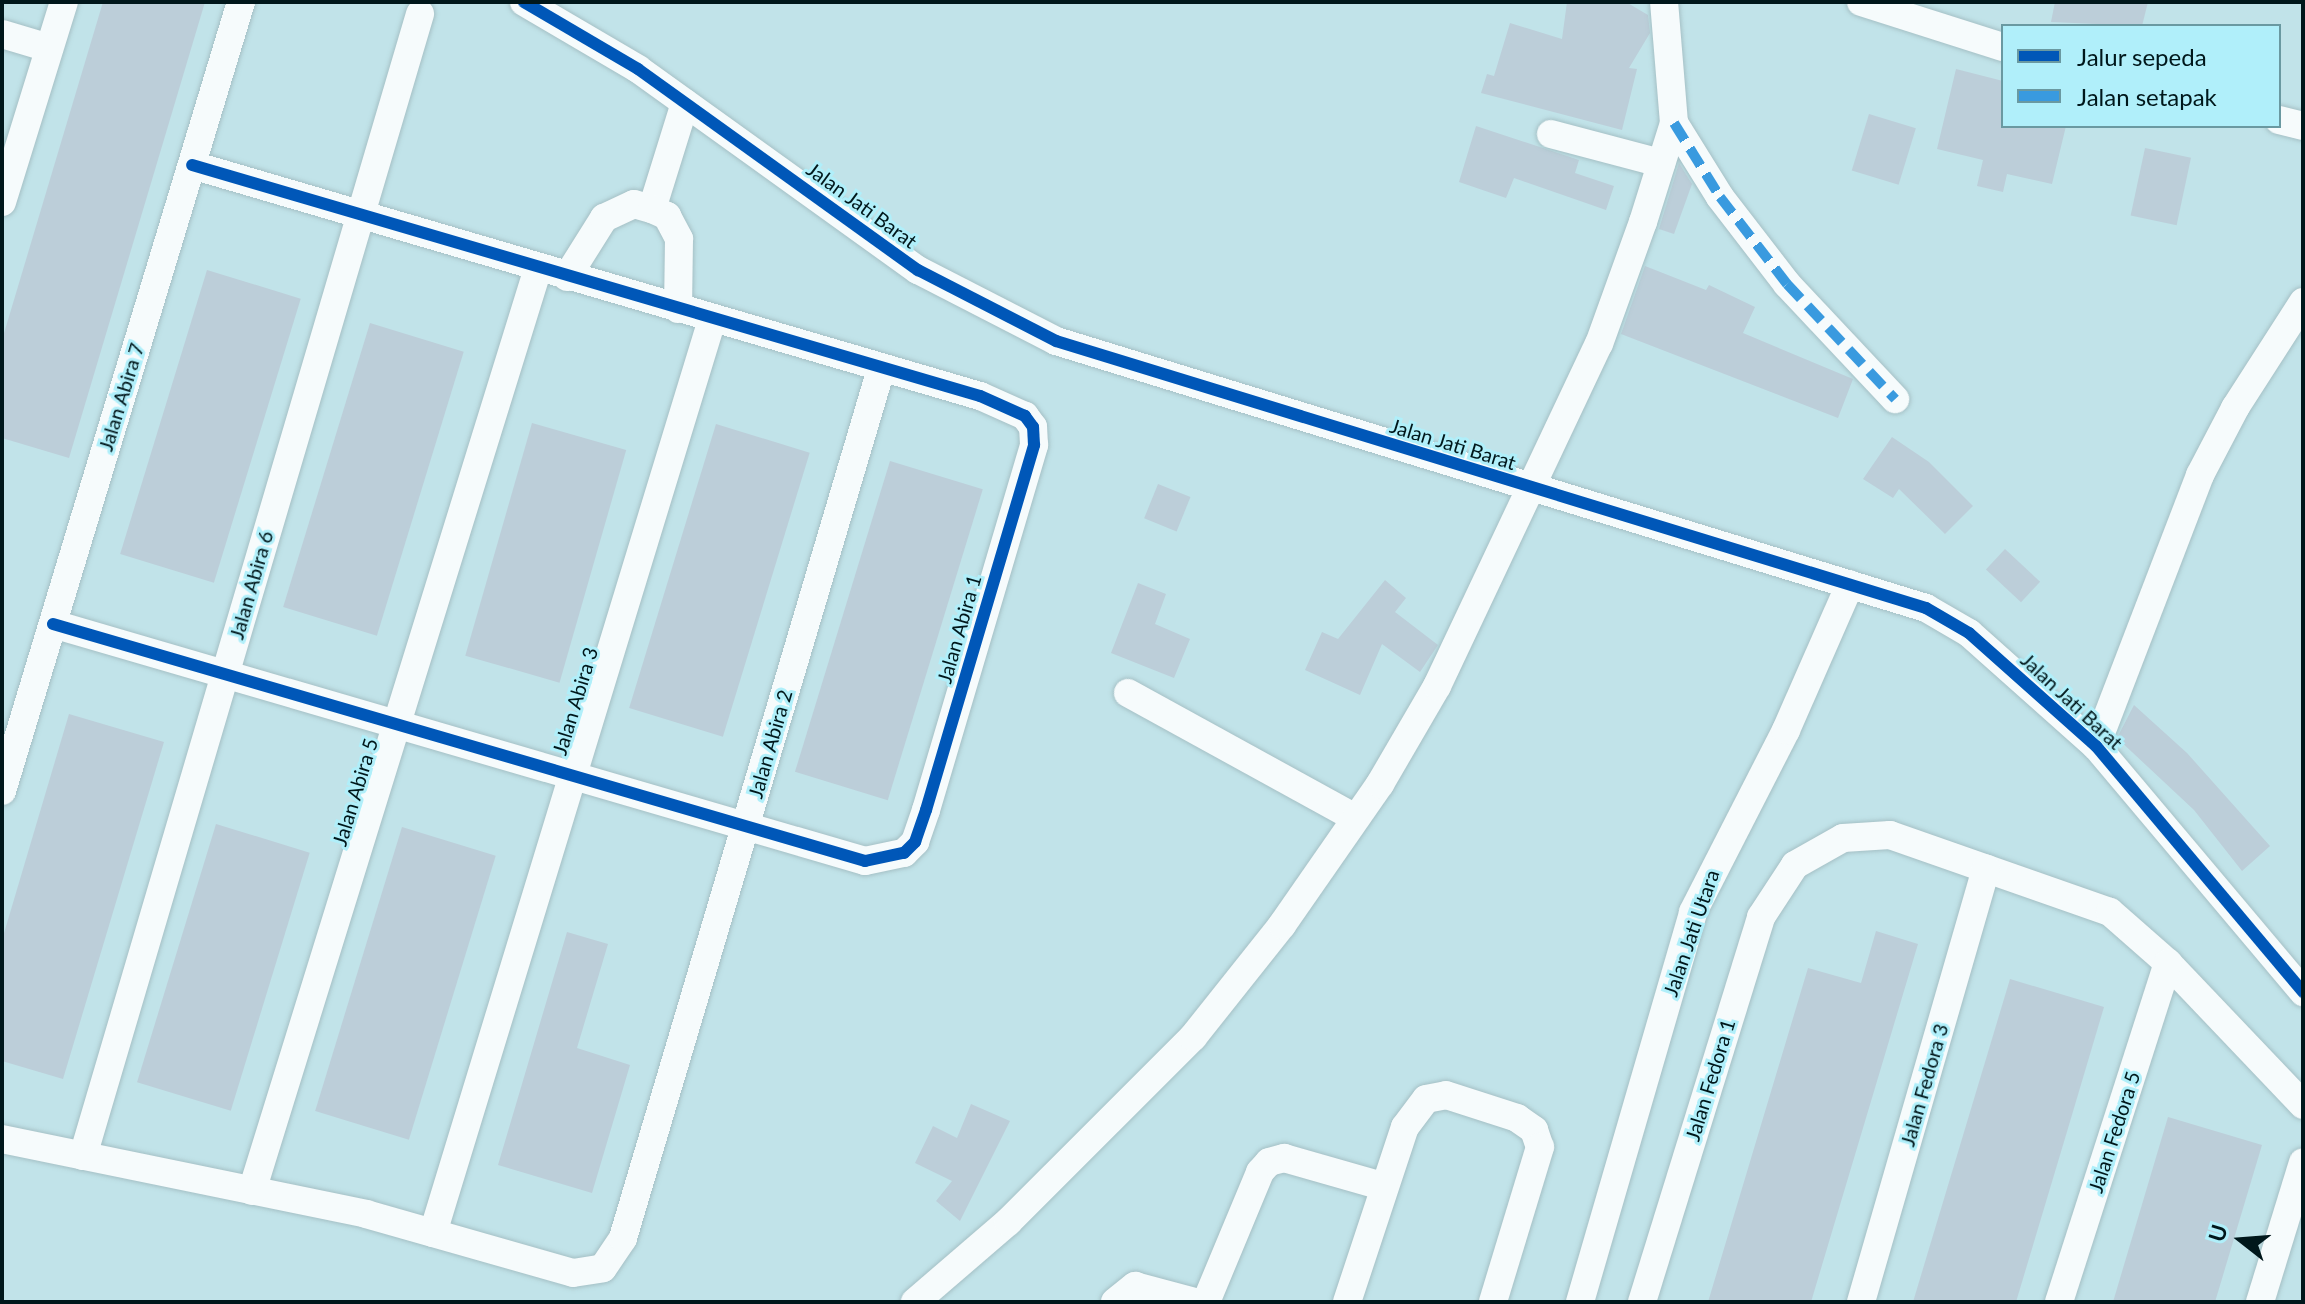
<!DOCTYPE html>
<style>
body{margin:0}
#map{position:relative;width:2305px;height:1304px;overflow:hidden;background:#c1e3e9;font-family:Lato,sans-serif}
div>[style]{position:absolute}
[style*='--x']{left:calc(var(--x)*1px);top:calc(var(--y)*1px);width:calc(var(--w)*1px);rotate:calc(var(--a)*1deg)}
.building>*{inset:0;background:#bcced9;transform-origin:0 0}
.roads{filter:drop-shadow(0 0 2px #a5c0c5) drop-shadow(0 0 2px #a5c0c5)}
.minor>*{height:28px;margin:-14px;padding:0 14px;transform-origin:14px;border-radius:14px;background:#f6fbfc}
.quiet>*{height:10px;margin-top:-5px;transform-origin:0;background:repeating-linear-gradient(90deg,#399adf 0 20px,transparent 0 30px)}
.cycleway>*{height:12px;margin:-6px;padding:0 6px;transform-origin:6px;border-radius:6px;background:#0057b8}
span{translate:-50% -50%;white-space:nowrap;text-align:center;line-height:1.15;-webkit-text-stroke:6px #b0effa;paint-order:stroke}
.street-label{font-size:20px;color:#00171b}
.frame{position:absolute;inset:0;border:4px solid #00171b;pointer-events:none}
.legend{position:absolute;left:2001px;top:24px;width:280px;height:104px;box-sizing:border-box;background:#b0effa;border:2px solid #6a99a1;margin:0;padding:10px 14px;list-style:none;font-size:24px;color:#00171b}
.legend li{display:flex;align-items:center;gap:16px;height:40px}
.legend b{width:40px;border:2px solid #6a99a1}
.north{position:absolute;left:2201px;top:1200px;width:80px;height:80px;-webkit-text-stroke:6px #b0effa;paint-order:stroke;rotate:287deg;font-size:22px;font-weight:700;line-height:32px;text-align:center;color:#00171b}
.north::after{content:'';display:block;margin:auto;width:28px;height:36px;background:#00171b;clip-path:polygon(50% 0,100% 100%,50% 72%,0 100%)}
</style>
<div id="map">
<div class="building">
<i style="clip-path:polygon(103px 2px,205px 2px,69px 458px,2px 438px,2px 340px)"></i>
<i style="clip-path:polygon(1567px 2px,1626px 2px,1648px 15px,1650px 33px,1629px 68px,1637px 69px,1622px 130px,1481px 93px,1487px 74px,1494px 76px,1510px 23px,1562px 39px)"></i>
<i style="clip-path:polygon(2055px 2px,2148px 2px,2142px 26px,2051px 22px)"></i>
<i style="clip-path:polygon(1956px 69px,2003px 81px,2003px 126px,2066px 126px,2052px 184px,2007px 174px,2003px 192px,1977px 186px,1983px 160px,1937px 149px)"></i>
<i style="left:1869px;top:114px;width:49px;height:59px;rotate:17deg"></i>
<i style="clip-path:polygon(1476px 126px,1579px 160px,1575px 173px,1614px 186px,1606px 210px,1514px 178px,1506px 198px,1459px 182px)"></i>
<i style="left:2145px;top:148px;width:47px;height:69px;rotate:12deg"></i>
<i style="clip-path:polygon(1679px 163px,1692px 184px,1674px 234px,1659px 229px)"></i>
<i style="clip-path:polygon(1645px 266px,1706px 290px,1709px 285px,1755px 307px,1743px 333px,1853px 379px,1838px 418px,1621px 334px)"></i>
<i style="left:207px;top:270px;width:98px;height:297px;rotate:17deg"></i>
<i style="left:370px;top:323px;width:98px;height:297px;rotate:17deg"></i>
<i style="left:532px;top:423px;width:98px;height:242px;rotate:16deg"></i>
<i style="left:716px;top:424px;width:98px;height:297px;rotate:17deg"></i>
<i style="clip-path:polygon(1892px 437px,1929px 462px,1973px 506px,1945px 534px,1899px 489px,1893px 498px,1863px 479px)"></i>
<i style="left:890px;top:461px;width:97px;height:325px;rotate:17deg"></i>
<i style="left:1158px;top:484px;width:35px;height:37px;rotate:22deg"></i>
<i style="left:2005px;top:549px;width:48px;height:28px;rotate:43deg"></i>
<i style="clip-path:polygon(1385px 580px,1406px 598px,1395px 612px,1438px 645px,1420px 672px,1382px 644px,1360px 695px,1305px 670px,1322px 632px,1338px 639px)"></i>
<i style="clip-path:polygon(1138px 583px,1166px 594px,1155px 624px,1190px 639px,1174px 678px,1111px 653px)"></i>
<i style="clip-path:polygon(2134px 705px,2187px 753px,2270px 846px,2242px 871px,2194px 810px,2117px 738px)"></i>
<i style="clip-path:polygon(69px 714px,164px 742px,63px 1079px,2px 1061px,2px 940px)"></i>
<i style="left:216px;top:824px;width:98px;height:270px;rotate:17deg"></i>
<i style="left:402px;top:827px;width:98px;height:297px;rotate:17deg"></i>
<i style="clip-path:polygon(1876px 931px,1918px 944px,1811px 1302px,1708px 1302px,1808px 968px,1861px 983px)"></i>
<i style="clip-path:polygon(567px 932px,608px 944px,577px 1048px,630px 1065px,592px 1193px,498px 1165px)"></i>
<i style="clip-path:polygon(2010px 979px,2104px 1007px,2066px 1135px,2016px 1302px,1913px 1302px)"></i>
<i style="clip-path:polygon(971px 1104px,1010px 1121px,960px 1221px,936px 1201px,952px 1181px,915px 1163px,933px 1126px,957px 1138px)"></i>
<i style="clip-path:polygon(2168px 1117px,2262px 1145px,2215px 1302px,2113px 1302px)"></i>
</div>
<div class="roads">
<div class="minor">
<i style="--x:524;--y:2;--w:132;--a:30.4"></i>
<i style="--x:638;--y:69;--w:345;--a:35.7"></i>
<i style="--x:918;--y:270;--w:155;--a:27.2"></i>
<i style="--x:1056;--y:341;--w:910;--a:17.06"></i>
<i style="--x:1926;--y:608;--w:50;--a:30.2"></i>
<i style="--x:1969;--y:633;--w:170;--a:41.7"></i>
<i style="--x:2096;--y:746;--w:322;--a:49.9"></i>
<i style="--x:1861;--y:2;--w:149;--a:17.6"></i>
<i style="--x:2;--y:34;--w:49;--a:16.6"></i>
<i style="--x:2279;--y:120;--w:25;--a:14"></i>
<i style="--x:1674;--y:123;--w:87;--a:58.1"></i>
<i style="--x:1720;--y:197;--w:110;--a:52.4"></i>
<i style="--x:1787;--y:284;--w:158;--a:46.8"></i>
<i style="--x:1551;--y:134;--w:114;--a:14.8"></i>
<i style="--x:2;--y:202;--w:209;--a:-72.8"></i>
<i style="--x:652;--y:209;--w:111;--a:-72.7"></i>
<i style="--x:567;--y:277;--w:70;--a:-57.9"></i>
<i style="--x:604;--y:218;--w:33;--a:-25"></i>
<i style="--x:634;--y:204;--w:19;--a:16"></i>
<i style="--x:652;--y:209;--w:17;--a:25"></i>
<i style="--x:667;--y:216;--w:26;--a:62"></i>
<i style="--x:679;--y:239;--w:70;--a:90.8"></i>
<i style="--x:53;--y:624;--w:846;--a:16.27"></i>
<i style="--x:865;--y:861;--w:40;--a:-12"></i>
<i style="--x:904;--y:853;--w:16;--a:-45"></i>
<i style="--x:915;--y:842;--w:34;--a:-71"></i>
<i style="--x:926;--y:810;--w:381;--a:-73.5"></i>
<i style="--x:1034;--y:445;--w:18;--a:-93"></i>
<i style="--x:1033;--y:427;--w:14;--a:-126"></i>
<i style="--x:1025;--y:416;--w:49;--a:-156"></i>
<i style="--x:980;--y:396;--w:821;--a:-163.66"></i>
<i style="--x:1128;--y:693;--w:258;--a:28.8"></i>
<i style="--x:2096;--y:746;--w:290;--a:-69"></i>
<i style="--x:2200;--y:475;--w:76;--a:-62.4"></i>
<i style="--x:2235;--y:408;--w:126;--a:-57.3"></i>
<i style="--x:2;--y:791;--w:824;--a:-73.15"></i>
<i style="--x:2;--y:1139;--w:372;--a:11.6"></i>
<i style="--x:366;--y:1214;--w:215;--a:15.9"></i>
<i style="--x:573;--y:1273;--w:30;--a:-9"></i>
<i style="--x:603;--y:1268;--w:36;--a:-56"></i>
<i style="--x:623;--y:1238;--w:906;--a:-73.46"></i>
<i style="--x:83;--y:1156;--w:1191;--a:-73.56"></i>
<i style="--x:252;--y:1191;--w:966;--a:-72.78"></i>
<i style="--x:433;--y:1233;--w:955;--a:-73.01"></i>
<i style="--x:915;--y:1302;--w:123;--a:-40.7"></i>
<i style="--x:1008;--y:1222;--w:262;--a:-45"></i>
<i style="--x:1193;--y:1037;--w:143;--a:-51.5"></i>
<i style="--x:1282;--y:925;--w:172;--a:-55.2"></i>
<i style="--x:1380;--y:784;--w:113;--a:-59.8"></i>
<i style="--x:1437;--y:686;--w:378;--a:-64.7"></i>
<i style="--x:1599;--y:344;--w:130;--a:-70.2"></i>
<i style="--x:1643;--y:222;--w:104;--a:-72.6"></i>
<i style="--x:1674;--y:123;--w:121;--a:-94.7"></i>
<i style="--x:1115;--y:1302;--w:26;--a:-39"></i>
<i style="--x:1135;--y:1286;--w:62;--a:14.9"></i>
<i style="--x:1206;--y:1302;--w:141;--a:-67.4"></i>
<i style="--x:1260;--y:1172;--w:13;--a:-48"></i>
<i style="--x:1269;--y:1162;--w:16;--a:-15"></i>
<i style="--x:1284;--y:1158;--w:102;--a:15.9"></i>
<i style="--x:1347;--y:1302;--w:184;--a:-71.7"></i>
<i style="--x:1405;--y:1127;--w:35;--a:-53"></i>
<i style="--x:1426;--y:1099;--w:20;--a:-11"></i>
<i style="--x:1446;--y:1095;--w:75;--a:17.9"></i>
<i style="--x:1517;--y:1118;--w:21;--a:35"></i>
<i style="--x:1534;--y:1130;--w:18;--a:71"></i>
<i style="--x:1540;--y:1147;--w:162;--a:106.9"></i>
<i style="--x:1580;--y:1302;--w:406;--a:-73.8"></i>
<i style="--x:1693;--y:912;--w:204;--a:-62.9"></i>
<i style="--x:1786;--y:730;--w:159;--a:-66.3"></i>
<i style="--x:1642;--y:1302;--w:403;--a:-72.8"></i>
<i style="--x:1761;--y:917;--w:62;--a:-56.8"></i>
<i style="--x:1795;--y:865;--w:55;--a:-29.4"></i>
<i style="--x:1843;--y:838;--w:47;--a:-3.7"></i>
<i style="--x:1890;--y:835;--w:233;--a:19.3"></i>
<i style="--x:2110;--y:912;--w:77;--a:41.3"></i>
<i style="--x:2168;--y:963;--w:196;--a:46.4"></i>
<i style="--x:1861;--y:1302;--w:451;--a:-73.9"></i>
<i style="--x:2059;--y:1302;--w:356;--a:-72.2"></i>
<i style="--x:2260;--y:1302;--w:146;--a:-72.9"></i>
</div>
</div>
<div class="quiet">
<i style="--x:1674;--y:123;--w:87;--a:58.1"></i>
<i style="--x:1720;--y:197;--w:110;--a:52.4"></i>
<i style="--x:1787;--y:284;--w:158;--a:46.8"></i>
</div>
<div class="cycleway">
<i style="--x:524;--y:2;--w:132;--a:30.4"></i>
<i style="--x:638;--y:69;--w:345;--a:35.7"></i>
<i style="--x:918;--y:270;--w:155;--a:27.2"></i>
<i style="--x:1056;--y:341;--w:910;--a:17.06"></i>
<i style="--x:1926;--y:608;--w:50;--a:30.2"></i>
<i style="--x:1969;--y:633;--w:170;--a:41.7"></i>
<i style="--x:2096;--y:746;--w:322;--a:49.9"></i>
<i style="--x:53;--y:624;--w:846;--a:16.27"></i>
<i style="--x:865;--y:861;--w:40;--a:-12"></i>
<i style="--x:904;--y:853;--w:16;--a:-45"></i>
<i style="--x:915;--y:842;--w:34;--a:-71"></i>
<i style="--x:926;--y:810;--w:381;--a:-73.5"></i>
<i style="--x:1034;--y:445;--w:18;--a:-93"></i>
<i style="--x:1033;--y:427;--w:14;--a:-126"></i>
<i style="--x:1025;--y:416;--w:49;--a:-156"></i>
<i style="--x:980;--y:396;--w:821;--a:-163.66"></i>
</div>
<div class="street-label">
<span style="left:862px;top:205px;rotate:36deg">Jalan Jati Barat</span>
<span style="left:121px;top:397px;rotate:-73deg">Jalan Abira 7</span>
<span style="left:1453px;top:444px;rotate:17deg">Jalan Jati Barat</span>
<span style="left:251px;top:585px;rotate:-74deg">Jalan Abira 6</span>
<span style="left:959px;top:629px;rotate:-74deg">Jalan Abira 1</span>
<span style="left:575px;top:701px;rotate:-73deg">Jalan Abira 3</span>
<span style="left:2072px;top:701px;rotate:43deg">Jalan Jati Barat</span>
<span style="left:770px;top:744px;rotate:-74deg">Jalan Abira 2</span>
<span style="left:355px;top:792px;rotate:-73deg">Jalan Abira 5</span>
<span style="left:1691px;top:933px;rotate:-71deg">Jalan Jati Utara</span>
<span style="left:1710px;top:1080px;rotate:-73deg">Jalan Fedora 1</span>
<span style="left:1924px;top:1085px;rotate:-74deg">Jalan Fedora 3</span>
<span style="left:2114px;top:1132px;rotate:-72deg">Jalan Fedora 5</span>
</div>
<div class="frame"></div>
<ul class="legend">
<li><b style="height:10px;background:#0057b8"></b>Jalur sepeda</li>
<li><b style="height:10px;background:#399adf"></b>Jalan setapak</li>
</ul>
<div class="north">U</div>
</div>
